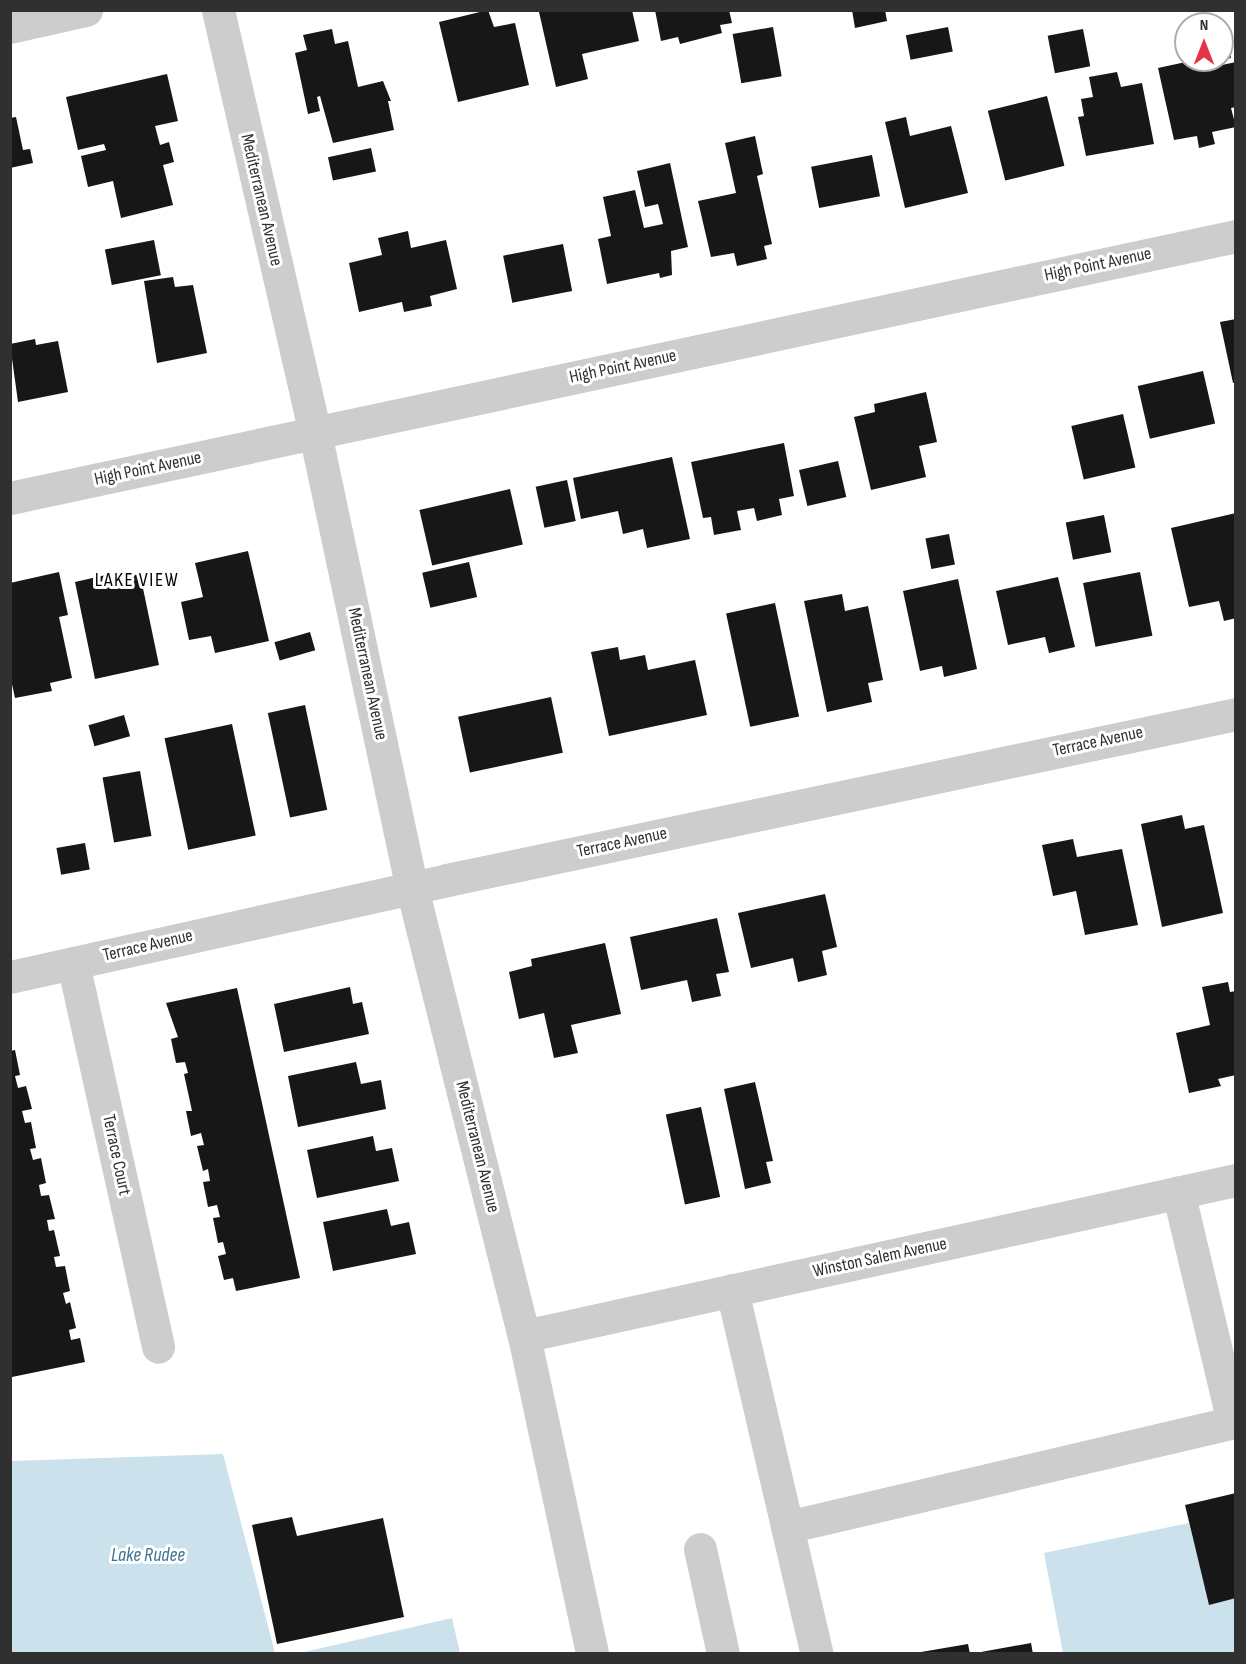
<!DOCTYPE html>
<style>
body{margin:0}
#map{position:relative;width:1246px;height:1664px;overflow:hidden;background:#fff;font-family:"Sofia Sans Condensed",sans-serif}
div>[style]{position:absolute}
[style*='--x']{left:calc(var(--x)*1px);top:calc(var(--y)*1px);width:calc(var(--w)*1px);rotate:calc(var(--a)*1deg)}
.water>*{inset:0;background:#cbe1ec}
.building>*{inset:0;background:#171717;transform-origin:0 0}
.minor>*{height:33px;margin:-16.5px;padding:0 16.5px;transform-origin:16.5px;border-radius:16.5px;background:#cdcdcd}
span{translate:-50% -50%;white-space:nowrap;text-align:center;line-height:1.15;-webkit-text-stroke:6px #fff;paint-order:stroke}
.street-label{font-size:18px;color:#303030}
.neighbourhood-label{font-size:20px;color:#000;letter-spacing:1.5px}
.water-label{font-size:20px;color:#3e7593;font-style:italic}
.frame{position:absolute;inset:0;border:12px solid #303030;pointer-events:none}
.north{position:absolute;left:1174px;top:12px;width:60px;height:60px;box-sizing:border-box;background:#fff;border:2px solid #acacac;border-radius:50%;rotate:0deg;font-size:16px;font-weight:700;line-height:24px;text-align:center;color:#303030}
.north::after{content:'';display:block;margin:auto;width:21px;height:27px;background:#e53448;clip-path:polygon(50% 0,100% 100%,50% 72%,0 100%)}
</style>
<div id="map">
<div class="water">
<i style="clip-path:polygon(223px 1454px,275px 1653px,11px 1653px,11px 1461px)"></i>
<i style="clip-path:polygon(1189px 1523px,1209px 1604px,1235px 1598px,1235px 1653px,1063px 1653px,1044px 1553px)"></i>
<i style="clip-path:polygon(452px 1618px,460px 1653px,300px 1653px)"></i>
</div>
<div class="building">
<i style="clip-path:polygon(488px 10px,494px 27px,515px 23px,529px 85px,458px 102px,439px 22px)"></i>
<i style="clip-path:polygon(632px 10px,639px 41px,582px 54px,588px 79px,556px 87px,539px 12px)"></i>
<i style="clip-path:polygon(655px 10px,729px 10px,732px 23px,720px 25px,722px 33px,680px 44px,678px 37px,661px 41px)"></i>
<i style="clip-path:polygon(852px 10px,885px 10px,887px 21px,855px 28px)"></i>
<i style="left:773px;top:27px;width:50px;height:41px;rotate:80deg"></i>
<i style="left:948px;top:27px;width:25px;height:43px;rotate:79deg"></i>
<i style="clip-path:polygon(332px 29px,335px 44px,348px 41px,358px 87px,383px 81px,391px 101px,388px 101px,394px 130px,333px 143px,320px 96px,317px 97px,320px 111px,308px 114px,295px 53px,307px 50px,303px 35px)"></i>
<i style="left:1083px;top:29px;width:38px;height:36px;rotate:79deg"></i>
<i style="clip-path:polygon(1225px 31px,1231px 58px,1222px 60px,1222px 32px)"></i>
<i style="clip-path:polygon(1195px 60px,1222px 60px,1222px 65px,1236px 62px,1236px 107px,1231px 108px,1236px 127px,1212px 132px,1215px 144px,1199px 148px,1197px 136px,1174px 140px,1158px 68px)"></i>
<i style="clip-path:polygon(1117px 72px,1121px 87px,1142px 83px,1154px 144px,1086px 156px,1078px 117px,1084px 116px,1081px 99px,1093px 97px,1089px 77px)"></i>
<i style="clip-path:polygon(167px 74px,178px 121px,155px 126px,160px 145px,169px 142px,174px 162px,163px 165px,173px 205px,121px 218px,113px 181px,88px 187px,81px 156px,106px 150px,104px 144px,78px 150px,66px 97px)"></i>
<i style="left:1047px;top:96px;width:72px;height:61px;rotate:76deg"></i>
<i style="clip-path:polygon(16px 117px,23px 150px,30px 149px,33px 163px,10px 168px,10px 118px)"></i>
<i style="clip-path:polygon(906px 117px,910px 136px,951px 126px,968px 193px,905px 208px,885px 122px)"></i>
<i style="clip-path:polygon(755px 136px,763px 174px,757px 176px,772px 244px,764px 246px,767px 259px,737px 266px,734px 253px,711px 257px,698px 201px,736px 193px,725px 143px)"></i>
<i style="left:371px;top:148px;width:24px;height:44px;rotate:78deg"></i>
<i style="left:872px;top:155px;width:42px;height:62px;rotate:79deg"></i>
<i style="clip-path:polygon(670px 163px,688px 247px,671px 251px,672px 275px,660px 278px,659px 273px,607px 284px,598px 239px,611px 236px,603px 197px,635px 190px,644px 228px,663px 224px,658px 204px,645px 207px,637px 171px)"></i>
<i style="clip-path:polygon(408px 231px,411px 248px,446px 240px,457px 289px,430px 296px,432px 306px,404px 312px,402px 302px,359px 312px,349px 263px,382px 255px,378px 238px)"></i>
<i style="left:154px;top:240px;width:36px;height:50px;rotate:79deg"></i>
<i style="left:563px;top:244px;width:48px;height:61px;rotate:79deg"></i>
<i style="clip-path:polygon(173px 277px,175px 287px,193px 285px,207px 353px,157px 363px,144px 281px)"></i>
<i style="clip-path:polygon(1236px 319px,1236px 382px,1233px 383px,1220px 322px)"></i>
<i style="clip-path:polygon(35px 339px,36px 345px,58px 341px,68px 392px,18px 402px,10px 344px)"></i>
<i style="left:1203px;top:371px;width:54px;height:67px;rotate:77deg"></i>
<i style="clip-path:polygon(926px 392px,937px 442px,919px 446px,926px 477px,871px 490px,854px 417px,875px 412px,874px 404px)"></i>
<i style="left:1123px;top:414px;width:55px;height:53px;rotate:77deg"></i>
<i style="clip-path:polygon(784px 443px,794px 496px,779px 499px,782px 515px,757px 521px,754px 508px,737px 511px,741px 530px,714px 535px,711px 517px,703px 518px,691px 462px)"></i>
<i style="clip-path:polygon(672px 457px,690px 539px,647px 548px,643px 529px,623px 534px,618px 511px,581px 519px,573px 478px)"></i>
<i style="left:838px;top:461px;width:37px;height:40px;rotate:77deg"></i>
<i style="left:567px;top:480px;width:42px;height:32px;rotate:78deg"></i>
<i style="left:510px;top:489px;width:57px;height:93px;rotate:77deg"></i>
<i style="clip-path:polygon(1236px 513px,1236px 618px,1224px 621px,1219px 601px,1189px 607px,1171px 528px)"></i>
<i style="left:1104px;top:515px;width:38px;height:39px;rotate:79deg"></i>
<i style="left:949px;top:534px;width:31px;height:24px;rotate:79deg"></i>
<i style="clip-path:polygon(248px 551px,269px 641px,215px 653px,211px 636px,189px 640px,181px 602px,203px 597px,195px 563px)"></i>
<i style="left:469px;top:562px;width:36px;height:48px;rotate:77deg"></i>
<i style="clip-path:polygon(59px 572px,68px 615px,59px 617px,72px 678px,50px 683px,52px 691px,15px 698px,10px 675px,10px 583px)"></i>
<i style="left:1140px;top:572px;width:65px;height:58px;rotate:79deg"></i>
<i style="clip-path:polygon(110px 574px,111px 580px,140px 574px,159px 665px,95px 679px,75px 582px)"></i>
<i style="clip-path:polygon(1058px 577px,1075px 647px,1049px 653px,1045px 637px,1008px 645px,996px 591px)"></i>
<i style="clip-path:polygon(958px 579px,977px 669px,944px 677px,942px 666px,920px 671px,903px 591px)"></i>
<i style="clip-path:polygon(842px 594px,845px 611px,868px 606px,883px 680px,868px 683px,872px 702px,827px 712px,804px 601px)"></i>
<i style="left:775px;top:603px;width:116px;height:50px;rotate:78deg"></i>
<i style="left:310px;top:632px;width:19px;height:37px;rotate:74deg"></i>
<i style="clip-path:polygon(618px 647px,620px 660px,645px 655px,648px 670px,695px 660px,707px 715px,609px 736px,591px 652px)"></i>
<i style="left:551px;top:697px;width:57px;height:95px;rotate:78deg"></i>
<i style="left:305px;top:705px;width:107px;height:38px;rotate:78deg"></i>
<i style="left:124px;top:715px;width:22px;height:37px;rotate:74deg"></i>
<i style="left:232px;top:724px;width:114px;height:69px;rotate:78deg"></i>
<i style="left:140px;top:771px;width:66px;height:38px;rotate:80deg"></i>
<i style="clip-path:polygon(1182px 815px,1185px 829px,1204px 825px,1223px 913px,1162px 927px,1141px 824px)"></i>
<i style="clip-path:polygon(1073px 839px,1077px 857px,1122px 849px,1138px 925px,1085px 935px,1076px 891px,1053px 896px,1042px 845px)"></i>
<i style="left:85px;top:843px;width:27px;height:29px;rotate:80deg"></i>
<i style="clip-path:polygon(825px 894px,837px 947px,822px 951px,827px 975px,798px 982px,793px 958px,751px 968px,738px 913px)"></i>
<i style="clip-path:polygon(717px 918px,729px 972px,716px 974px,721px 996px,692px 1002px,687px 980px,641px 990px,630px 937px)"></i>
<i style="clip-path:polygon(605px 943px,621px 1014px,571px 1025px,578px 1053px,554px 1058px,544px 1013px,519px 1019px,509px 972px,532px 966px,531px 959px)"></i>
<i style="clip-path:polygon(1228px 982px,1230px 992px,1236px 991px,1236px 1075px,1218px 1079px,1221px 1086px,1189px 1093px,1176px 1033px,1210px 1025px,1202px 987px)"></i>
<i style="clip-path:polygon(350px 987px,353px 1004px,362px 1002px,369px 1034px,284px 1052px,274px 1004px)"></i>
<i style="clip-path:polygon(237px 988px,300px 1278px,236px 1291px,233px 1278px,224px 1280px,218px 1256px,226px 1254px,223px 1242px,218px 1243px,213px 1218px,220px 1217px,217px 1205px,208px 1207px,203px 1182px,210px 1181px,208px 1169px,203px 1171px,197px 1146px,204px 1145px,201px 1133px,191px 1136px,186px 1111px,192px 1111px,184px 1074px,188px 1073px,185px 1062px,176px 1063px,171px 1039px,178px 1037px,166px 1003px)"></i>
<i style="clip-path:polygon(15px 1050px,20px 1075px,15px 1076px,18px 1088px,26px 1086px,32px 1109px,22px 1111px,25px 1123px,31px 1122px,36px 1148px,30px 1149px,33px 1160px,41px 1158px,46px 1183px,39px 1185px,41px 1196px,49px 1195px,55px 1219px,47px 1220px,49px 1231px,54px 1230px,60px 1256px,54px 1257px,56px 1267px,65px 1266px,70px 1291px,63px 1293px,66px 1304px,70px 1302px,76px 1328px,69px 1330px,71px 1340px,80px 1338px,85px 1362px,12px 1377px,10px 1051px)"></i>
<i style="clip-path:polygon(356px 1062px,361px 1084px,381px 1080px,386px 1109px,298px 1127px,288px 1076px)"></i>
<i style="clip-path:polygon(755px 1082px,773px 1161px,766px 1162px,771px 1183px,745px 1189px,724px 1089px)"></i>
<i style="left:701px;top:1107px;width:92px;height:36px;rotate:78deg"></i>
<i style="clip-path:polygon(373px 1136px,376px 1151px,392px 1148px,399px 1181px,317px 1198px,307px 1150px)"></i>
<i style="clip-path:polygon(387px 1209px,391px 1226px,409px 1222px,416px 1254px,333px 1271px,323px 1222px)"></i>
<i style="clip-path:polygon(1236px 1493px,1236px 1598px,1209px 1605px,1185px 1505px)"></i>
<i style="clip-path:polygon(292px 1517px,297px 1536px,383px 1518px,404px 1617px,277px 1644px,252px 1525px)"></i>
<i style="clip-path:polygon(1031px 1643px,1033px 1654px,981px 1654px,981px 1652px)"></i>
<i style="clip-path:polygon(968px 1644px,970px 1654px,921px 1654px,921px 1652px)"></i>
</div>
<div class="minor">
<i style="--x:218;--y:10;--w:434;--a:77.1"></i>
<i style="--x:315;--y:433;--w:465;--a:78"></i>
<i style="--x:412;--y:888;--w:462;--a:76"></i>
<i style="--x:524;--y:1336;--w:325;--a:77.9"></i>
<i style="--x:10;--y:27;--w:78;--a:-12.6"></i>
<i style="--x:10;--y:498;--w:1254;--a:-12.06"></i>
<i style="--x:73;--y:963;--w:393;--a:77.5"></i>
<i style="--x:10;--y:977;--w:448;--a:-12.5"></i>
<i style="--x:447;--y:880;--w:806;--a:-11.88"></i>
<i style="--x:732;--y:1290;--w:374;--a:76.9"></i>
<i style="--x:524;--y:1336;--w:729;--a:-12.36"></i>
<i style="--x:787;--y:1527;--w:458;--a:-13.2"></i>
<i style="--x:1233;--y:1422;--w:236;--a:-103.4"></i>
<i style="--x:700;--y:1549;--w:107;--a:77.6"></i>
</div>
<div class="street-label">
<span style="left:261px;top:200px;rotate:77deg">Mediterranean Avenue</span>
<span style="left:1098px;top:265px;rotate:-12deg">High Point Avenue</span>
<span style="left:623px;top:367px;rotate:-12deg">High Point Avenue</span>
<span style="left:148px;top:469px;rotate:-12deg">High Point Avenue</span>
<span style="left:367px;top:674px;rotate:78deg">Mediterranean Avenue</span>
<span style="left:1098px;top:742px;rotate:-12deg">Terrace Avenue</span>
<span style="left:622px;top:843px;rotate:-12deg">Terrace Avenue</span>
<span style="left:148px;top:946px;rotate:-13deg">Terrace Avenue</span>
<span style="left:477px;top:1147px;rotate:76deg">Mediterranean Avenue</span>
<span style="left:116px;top:1155px;rotate:78deg">Terrace Court</span>
<span style="left:880px;top:1258px;rotate:-12deg">Winston Salem Avenue</span>
</div>
<div class="neighbourhood-label">
<span style="left:137px;top:580px">LAKE VIEW</span>
</div>
<div class="water-label">
<span style="left:148px;top:1555px">Lake Rudee</span>
</div>
<div class="frame"></div>
<div class="north">N</div>
</div>
